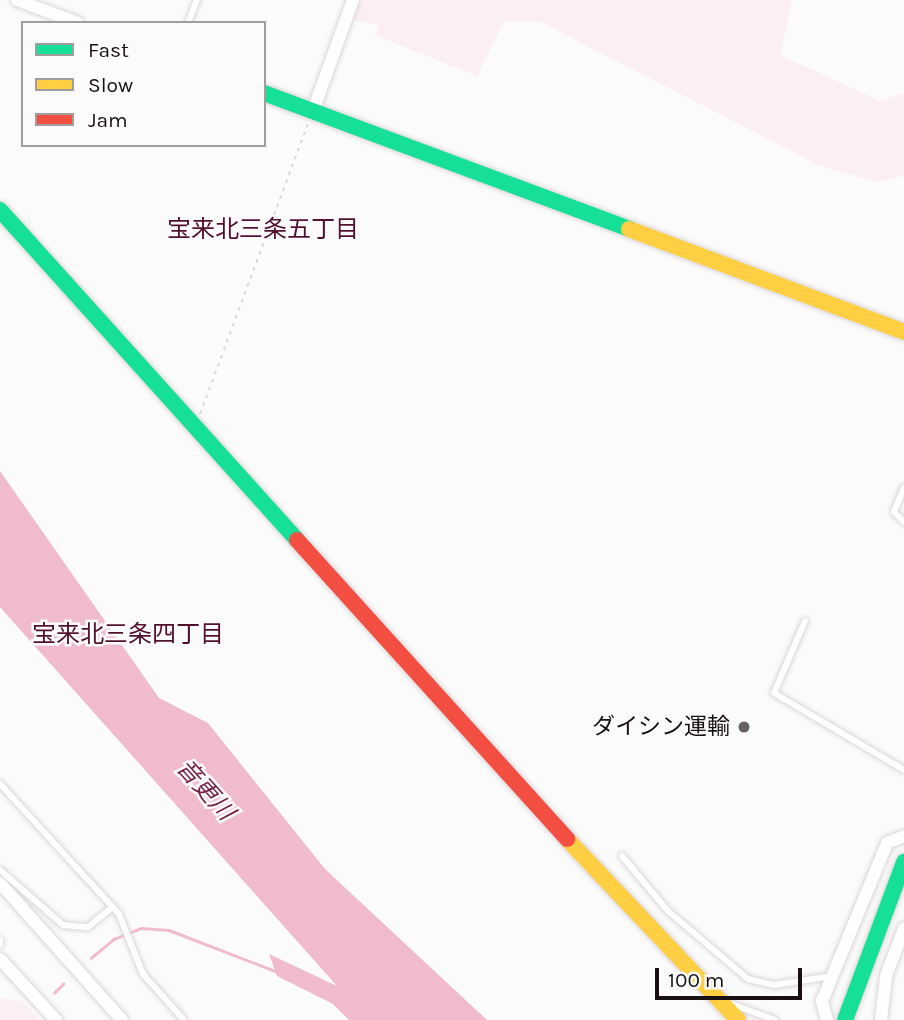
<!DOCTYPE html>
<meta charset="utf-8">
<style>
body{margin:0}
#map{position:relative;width:904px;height:1020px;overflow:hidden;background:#fbfbfb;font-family:Karla,"Noto Sans JP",sans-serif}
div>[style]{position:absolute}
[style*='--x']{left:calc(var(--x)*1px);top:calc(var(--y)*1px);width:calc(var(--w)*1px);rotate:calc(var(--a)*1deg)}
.green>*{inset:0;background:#fceff3}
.water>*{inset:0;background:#f1bbce}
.stream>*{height:2.5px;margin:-1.25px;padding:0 1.25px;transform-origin:1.25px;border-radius:1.25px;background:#f1bbce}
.path>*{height:2px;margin-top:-1px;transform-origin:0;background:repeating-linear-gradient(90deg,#d8d8d8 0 3.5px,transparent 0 8.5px)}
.roads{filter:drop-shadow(0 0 2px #dcd6d8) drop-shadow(0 0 2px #dcd6d8)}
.lane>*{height:6px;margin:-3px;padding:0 3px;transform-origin:3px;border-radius:3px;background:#fefefe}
.street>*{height:12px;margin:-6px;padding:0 6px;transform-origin:6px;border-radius:6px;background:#fefefe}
.fast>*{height:16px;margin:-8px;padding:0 8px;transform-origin:8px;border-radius:8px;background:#16e098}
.slow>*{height:16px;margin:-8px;padding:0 8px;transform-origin:8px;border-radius:8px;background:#ffcf43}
.jam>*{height:16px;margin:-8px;padding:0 8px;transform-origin:8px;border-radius:8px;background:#f24e42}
.dots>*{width:19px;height:19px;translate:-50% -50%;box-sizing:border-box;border:4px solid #fbfbfb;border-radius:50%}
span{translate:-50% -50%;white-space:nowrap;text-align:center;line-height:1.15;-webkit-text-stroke:5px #fbfbfb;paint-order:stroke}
.poi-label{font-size:23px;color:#191013}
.right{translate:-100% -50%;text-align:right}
.neighbourhood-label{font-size:24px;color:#51102f}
.water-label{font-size:24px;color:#771e48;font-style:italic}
.legend{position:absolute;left:21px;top:21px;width:245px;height:126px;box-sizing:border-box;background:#fbfbfb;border:2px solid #a19d9e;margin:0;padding:9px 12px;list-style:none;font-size:21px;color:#191013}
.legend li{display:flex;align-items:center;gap:14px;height:35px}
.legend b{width:35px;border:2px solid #a19d9e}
.scale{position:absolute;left:655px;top:968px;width:147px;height:32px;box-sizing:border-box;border:4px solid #191013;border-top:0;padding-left:9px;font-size:21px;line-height:24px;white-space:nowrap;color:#191013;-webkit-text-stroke:5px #fbfbfb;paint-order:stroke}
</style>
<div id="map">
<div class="green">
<i style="clip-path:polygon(360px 0,792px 0,780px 55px,880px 101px,904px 93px,904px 176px,877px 182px,820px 166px,541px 22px,504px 21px,477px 76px,375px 35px,379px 25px,353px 20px)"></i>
<i style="clip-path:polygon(0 998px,22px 1001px,39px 1020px,0 1020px)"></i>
</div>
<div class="water">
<i style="clip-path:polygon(0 471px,159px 698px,208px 723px,325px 869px,487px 1020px,349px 1020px,333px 1004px,277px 976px,269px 954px,337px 986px,0 607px)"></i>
</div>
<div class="stream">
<i style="--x:91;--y:958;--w:30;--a:-40"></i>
<i style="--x:114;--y:939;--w:29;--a:-22"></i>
<i style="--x:141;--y:928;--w:28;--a:4"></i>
<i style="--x:169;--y:930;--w:117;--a:21.1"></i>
<i style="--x:54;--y:993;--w:13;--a:-45"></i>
</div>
<div class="path">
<i style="--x:200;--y:414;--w:309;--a:-69.6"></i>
</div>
<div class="roads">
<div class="lane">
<i style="--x:188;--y:23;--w:25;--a:-69"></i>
<i style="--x:904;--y:488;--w:26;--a:113"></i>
<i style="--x:894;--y:512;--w:14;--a:45"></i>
<i style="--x:805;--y:621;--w:78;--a:113.3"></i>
<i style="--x:774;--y:693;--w:151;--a:30.6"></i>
<i style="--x:0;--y:784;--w:176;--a:47.5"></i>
<i style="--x:119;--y:914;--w:65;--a:68.2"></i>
<i style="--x:143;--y:974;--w:62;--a:48.3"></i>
<i style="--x:622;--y:856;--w:72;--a:50.1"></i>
<i style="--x:668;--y:911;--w:105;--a:40.4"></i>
<i style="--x:748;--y:979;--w:27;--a:13"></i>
<i style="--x:774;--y:985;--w:59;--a:-8.8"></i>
<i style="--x:0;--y:870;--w:84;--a:41.1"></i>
<i style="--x:63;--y:925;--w:25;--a:5"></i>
<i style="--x:88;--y:927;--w:32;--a:-39"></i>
<i style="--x:0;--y:940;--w:4;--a:90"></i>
<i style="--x:729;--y:1003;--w:49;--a:20.3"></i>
</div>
<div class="street">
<i style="--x:17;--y:0;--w:65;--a:20.7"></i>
<i style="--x:313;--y:111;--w:118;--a:-70.2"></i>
<i style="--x:0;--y:883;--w:183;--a:48.3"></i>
<i style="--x:0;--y:959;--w:83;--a:47.4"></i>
<i style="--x:827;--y:1020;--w:20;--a:-105"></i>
<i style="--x:822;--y:1001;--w:171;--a:-67.6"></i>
<i style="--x:887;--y:843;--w:18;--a:-22"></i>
<i style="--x:881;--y:1020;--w:44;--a:-83.5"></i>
<i style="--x:886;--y:976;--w:51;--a:-69.4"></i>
</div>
<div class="fast">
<i style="--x:264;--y:93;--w:390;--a:20.4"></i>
<i style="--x:0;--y:210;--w:444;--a:48"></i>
<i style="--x:845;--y:1020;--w:169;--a:-69.5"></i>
</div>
<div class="slow">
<i style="--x:629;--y:229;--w:294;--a:20.5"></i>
<i style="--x:567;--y:839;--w:249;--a:46.6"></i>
</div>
<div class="jam">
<i style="--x:297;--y:540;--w:403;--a:47.9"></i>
</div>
</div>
<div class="dots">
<i style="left:744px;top:727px;background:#686264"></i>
</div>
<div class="poi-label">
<span class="right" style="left:730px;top:727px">ダイシン運輸</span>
</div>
<div class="neighbourhood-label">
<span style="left:263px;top:230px">宝来北三条五丁目</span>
<span style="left:128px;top:635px">宝来北三条四丁目</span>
</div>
<div class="water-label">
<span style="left:205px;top:790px;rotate:48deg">音更川</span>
</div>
<ul class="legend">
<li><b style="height:9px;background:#16e098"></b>Fast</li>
<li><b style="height:9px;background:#ffcf43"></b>Slow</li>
<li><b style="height:9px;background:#f24e42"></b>Jam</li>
</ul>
<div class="scale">100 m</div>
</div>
